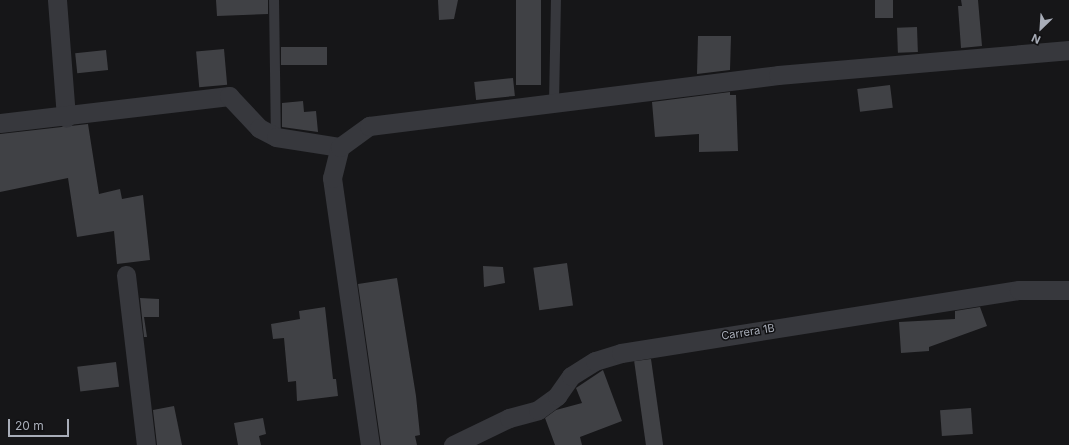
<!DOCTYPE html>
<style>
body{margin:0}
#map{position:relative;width:1069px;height:445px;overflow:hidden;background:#161618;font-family:Inter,sans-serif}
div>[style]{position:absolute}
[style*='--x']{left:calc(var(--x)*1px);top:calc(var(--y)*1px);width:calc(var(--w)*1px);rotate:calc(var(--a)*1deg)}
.building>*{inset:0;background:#404145;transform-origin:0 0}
.lane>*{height:10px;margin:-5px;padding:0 5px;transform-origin:5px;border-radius:5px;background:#37383d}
.street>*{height:19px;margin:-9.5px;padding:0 9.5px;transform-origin:9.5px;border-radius:9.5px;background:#37383d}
span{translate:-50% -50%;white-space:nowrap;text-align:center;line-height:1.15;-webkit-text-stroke:3px #111113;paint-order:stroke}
.street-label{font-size:11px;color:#a8adb8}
.north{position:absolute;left:1021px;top:8px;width:40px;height:40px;-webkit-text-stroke:3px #111113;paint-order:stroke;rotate:205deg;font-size:11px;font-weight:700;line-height:16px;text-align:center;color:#a8adb8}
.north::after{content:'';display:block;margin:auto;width:14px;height:18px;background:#a8adb8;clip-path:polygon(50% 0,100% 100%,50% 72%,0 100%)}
.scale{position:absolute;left:8px;top:419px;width:61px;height:18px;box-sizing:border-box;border:2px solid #a8adb8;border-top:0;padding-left:5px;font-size:12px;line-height:14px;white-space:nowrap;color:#a8adb8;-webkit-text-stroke:3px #111113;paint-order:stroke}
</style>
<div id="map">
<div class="building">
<i style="clip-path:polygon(216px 0,268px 0,268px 14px,217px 16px)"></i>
<i style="clip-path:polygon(438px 0,458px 0,454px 19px,439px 20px)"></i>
<i style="left:516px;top:0;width:25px;height:85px"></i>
<i style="left:875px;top:0;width:18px;height:18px"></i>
<i style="clip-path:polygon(961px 0,978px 0,982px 46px,961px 48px,958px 6px,962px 6px)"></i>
<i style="left:917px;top:27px;width:25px;height:20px;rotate:88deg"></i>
<i style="clip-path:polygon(698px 36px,731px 36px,730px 70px,697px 74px)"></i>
<i style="left:327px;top:47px;width:18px;height:46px;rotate:90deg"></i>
<i style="left:224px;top:49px;width:36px;height:28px;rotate:85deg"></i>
<i style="left:106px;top:50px;width:20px;height:31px;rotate:84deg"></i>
<i style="left:513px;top:78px;width:18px;height:39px;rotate:84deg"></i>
<i style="left:890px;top:85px;width:23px;height:33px;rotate:83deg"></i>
<i style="clip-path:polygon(730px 92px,730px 95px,736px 95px,738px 151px,699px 152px,699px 134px,655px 137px,652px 102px)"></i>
<i style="clip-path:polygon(303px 101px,304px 112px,316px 111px,318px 132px,282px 127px,282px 103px)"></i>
<i style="clip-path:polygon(88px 124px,99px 194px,120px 189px,122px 199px,143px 195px,150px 260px,117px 264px,114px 231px,77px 237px,68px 178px,0 192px,0 134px)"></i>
<i style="left:567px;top:263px;width:43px;height:34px;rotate:82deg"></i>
<i style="clip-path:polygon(483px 266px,503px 267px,505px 283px,484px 287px)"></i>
<i style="clip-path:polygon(397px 278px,416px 396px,420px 435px,415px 436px,417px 445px,381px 445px,358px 284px)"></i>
<i style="clip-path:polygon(140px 298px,159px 299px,159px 317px,144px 317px,147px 337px,144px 337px)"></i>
<i style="clip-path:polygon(325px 307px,333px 379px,336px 379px,338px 396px,297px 401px,296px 381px,288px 382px,284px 338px,273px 339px,271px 324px,300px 319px,299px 311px)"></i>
<i style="clip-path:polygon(980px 307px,987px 326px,929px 347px,929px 351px,901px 353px,899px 322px,955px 319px,955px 311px)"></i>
<i style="left:651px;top:359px;width:87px;height:17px;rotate:82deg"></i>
<i style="left:116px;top:362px;width:25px;height:39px;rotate:83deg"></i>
<i style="clip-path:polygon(603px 370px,622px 421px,580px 437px,582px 445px,555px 445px,545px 418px,556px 410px,582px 403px,576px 388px)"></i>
<i style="clip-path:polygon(174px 406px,182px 445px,157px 445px,153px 410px)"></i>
<i style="left:971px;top:408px;width:26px;height:31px;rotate:86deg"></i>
<i style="clip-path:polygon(263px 418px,266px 434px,259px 436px,261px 445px,238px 445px,234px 423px)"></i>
</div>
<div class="lane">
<i style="--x:274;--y:0;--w:137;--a:89.2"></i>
<i style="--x:554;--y:103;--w:103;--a:-88.9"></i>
</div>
<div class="street">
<i style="--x:57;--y:0;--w:118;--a:85.6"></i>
<i style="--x:0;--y:123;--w:231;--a:-6.7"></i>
<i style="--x:229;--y:96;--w:44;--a:46.8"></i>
<i style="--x:259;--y:128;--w:19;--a:28"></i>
<i style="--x:276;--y:137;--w:65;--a:8.9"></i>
<i style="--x:126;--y:275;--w:171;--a:83.3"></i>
<i style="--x:370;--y:445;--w:270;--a:-98.1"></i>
<i style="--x:332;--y:178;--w:32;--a:-76"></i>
<i style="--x:340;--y:147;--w:36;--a:-36"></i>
<i style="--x:369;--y:126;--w:412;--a:-7.1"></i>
<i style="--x:778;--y:75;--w:292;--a:-4.9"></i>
<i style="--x:453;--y:445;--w:62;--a:-25.7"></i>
<i style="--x:509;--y:418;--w:30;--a:-15"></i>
<i style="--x:538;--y:410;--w:24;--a:-36"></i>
<i style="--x:557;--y:396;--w:24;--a:-55"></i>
<i style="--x:571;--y:376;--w:28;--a:-32"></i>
<i style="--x:595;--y:361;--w:27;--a:-17"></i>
<i style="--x:621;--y:353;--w:403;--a:-9"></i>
<i style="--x:1019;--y:290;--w:50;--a:0"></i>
</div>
<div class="street-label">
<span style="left:748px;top:332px;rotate:-9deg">Carrera 1B</span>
</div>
<div class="north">N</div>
<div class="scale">20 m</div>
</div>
